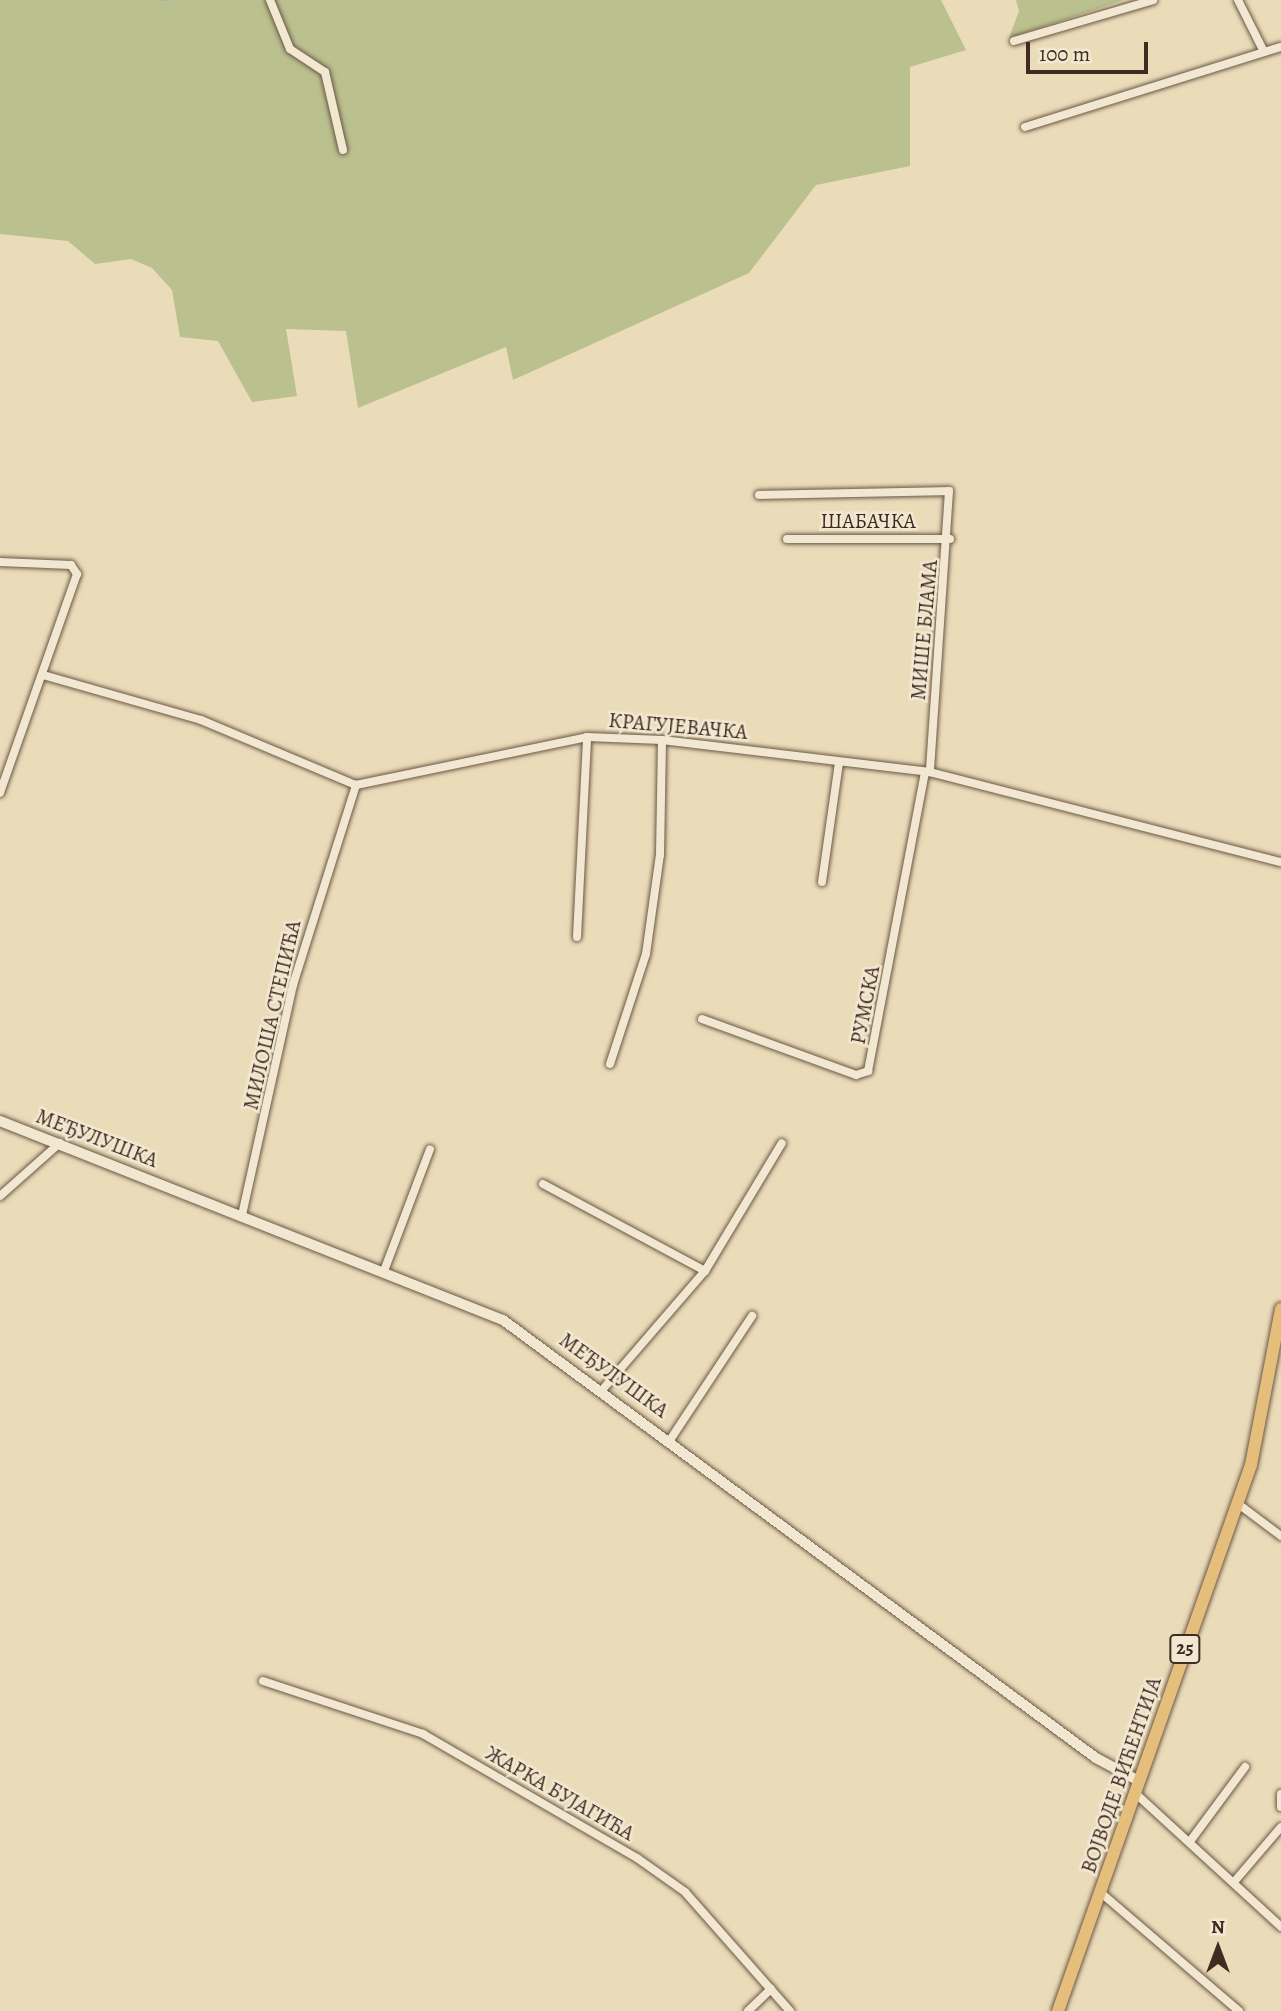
<!DOCTYPE html>
<meta charset="utf-8">
<style>
body{margin:0}
#map{position:relative;width:1281px;height:2011px;overflow:hidden;background:#ebdcb9;font-family:Alegreya,serif}
div>[style]{position:absolute}
[style*='--x']{left:calc(var(--x)*1px);top:calc(var(--y)*1px);width:calc(var(--w)*1px);rotate:calc(var(--a)*1deg)}
.green>*{inset:0;background:#bac08e}
.stream>*{height:2.5px;margin:-1.25px;padding:0 1.25px;transform-origin:1.25px;border-radius:1.25px;background:#99bcac}
.roads{filter:drop-shadow(0 0 2px #6c5747) drop-shadow(0 0 2px #6c5747)}
.minor>*{height:8px;margin:-4px;padding:0 4px;transform-origin:4px;border-radius:4px;background:#f2e8d2}
.tertiary>*{height:10px;margin:-5px;padding:0 5px;transform-origin:5px;border-radius:5px;background:#f2e8d2}
.primary>*{height:12px;margin:-6px;padding:0 6px;transform-origin:6px;border-radius:6px;background:#e6be7c}
span{translate:-50% -50%;white-space:nowrap;text-align:center;line-height:1.15;-webkit-text-stroke:5px #f2e8d2;paint-order:stroke}
.shield-label span{padding:2px 5px;background:#f2e8d2;border:2px solid;border-radius:5px;-webkit-text-stroke-width:0}
.shield-label{font-size:19px;color:#412b21;font-weight:700}
.street-label{font-size:21px;color:#412b21}
.north{position:absolute;left:1183px;top:1913px;width:70px;height:70px;-webkit-text-stroke:5px #f2e8d2;paint-order:stroke;rotate:0deg;font-size:19px;font-weight:700;line-height:28px;text-align:center;color:#412b21}
.north::after{content:'';display:block;margin:auto;width:24px;height:32px;background:#412b21;clip-path:polygon(50% 0,100% 100%,50% 72%,0 100%)}
.scale{position:absolute;left:1026px;top:42px;width:122px;height:32px;box-sizing:border-box;border:4px solid #412b21;border-top:0;padding-left:9px;font-size:21px;line-height:24px;white-space:nowrap;color:#412b21;-webkit-text-stroke:5px #f2e8d2;paint-order:stroke}
</style>
<div id="map">
<div class="green">
<i style="clip-path:polygon(0 0,941px 0,966px 50px,910px 67px,910px 166px,816px 185px,749px 273px,513px 380px,506px 347px,358px 408px,346px 331px,286px 329px,297px 396px,252px 402px,218px 341px,180px 337px,172px 290px,152px 268px,131px 259px,95px 264px,68px 241px,0 234px)"></i>
<i style="clip-path:polygon(1016px 0,1124px 0,1009px 38px,1019px 11px)"></i>
</div>
<div class="stream">
<i style="--x:162;--y:0;--w:7;--a:0"></i>
</div>
<div class="roads">
<div class="minor">
<i style="--x:270;--y:0;--w:53;--a:67.8"></i>
<i style="--x:290;--y:49;--w:42;--a:33.3"></i>
<i style="--x:325;--y:72;--w:80;--a:77"></i>
<i style="--x:1238;--y:0;--w:58;--a:63.4"></i>
<i style="--x:1014;--y:41;--w:145;--a:-16.4"></i>
<i style="--x:1025;--y:127;--w:268;--a:-17.4"></i>
<i style="--x:759;--y:495;--w:190;--a:-1.2"></i>
<i style="--x:949;--y:491;--w:282;--a:93.9"></i>
<i style="--x:787;--y:539;--w:163;--a:0"></i>
<i style="--x:0;--y:562;--w:71;--a:2.4"></i>
<i style="--x:71;--y:565;--w:11;--a:56"></i>
<i style="--x:77;--y:574;--w:232;--a:109.4"></i>
<i style="--x:43;--y:675;--w:164;--a:15.9"></i>
<i style="--x:201;--y:720;--w:168;--a:22.8"></i>
<i style="--x:356;--y:785;--w:236;--a:-11.7"></i>
<i style="--x:587;--y:737;--w:75;--a:2.3"></i>
<i style="--x:662;--y:740;--w:270;--a:6.8"></i>
<i style="--x:930;--y:772;--w:362;--a:14.4"></i>
<i style="--x:822;--y:882;--w:120;--a:-81.9"></i>
<i style="--x:577;--y:937;--w:200;--a:-87.1"></i>
<i style="--x:702;--y:1019;--w:164;--a:20"></i>
<i style="--x:856;--y:1075;--w:13;--a:-18"></i>
<i style="--x:868;--y:1071;--w:304;--a:-79.2"></i>
<i style="--x:610;--y:1064;--w:116;--a:-71.9"></i>
<i style="--x:646;--y:954;--w:100;--a:-82"></i>
<i style="--x:660;--y:855;--w:115;--a:-89"></i>
<i style="--x:543;--y:1184;--w:184;--a:28.2"></i>
<i style="--x:0;--y:1196;--w:80;--a:-41.5"></i>
<i style="--x:242;--y:1215;--w:236;--a:-77.5"></i>
<i style="--x:293;--y:985;--w:210;--a:-72.5"></i>
<i style="--x:384;--y:1271;--w:130;--a:-69.3"></i>
<i style="--x:603;--y:1389;--w:156;--a:-49.2"></i>
<i style="--x:705;--y:1271;--w:149;--a:-59"></i>
<i style="--x:670;--y:1440;--w:149;--a:-56.5"></i>
<i style="--x:1237;--y:1503;--w:55;--a:36.9"></i>
<i style="--x:263;--y:1681;--w:169;--a:18.3"></i>
<i style="--x:423;--y:1734;--w:247;--a:30.1"></i>
<i style="--x:637;--y:1858;--w:59;--a:35.3"></i>
<i style="--x:685;--y:1892;--w:159;--a:48.6"></i>
<i style="--x:1135;--y:1793;--w:198;--a:42.5"></i>
<i style="--x:1281;--y:1794;--w:13;--a:90"></i>
<i style="--x:1191;--y:1840;--w:91;--a:-53.5"></i>
<i style="--x:1234;--y:1882;--w:72;--a:-49.5"></i>
<i style="--x:1100;--y:1892;--w:183;--a:40.6"></i>
<i style="--x:748;--y:2011;--w:32;--a:-44"></i>
</div>
<div class="tertiary">
<i style="--x:0;--y:1121;--w:541;--a:21.59"></i>
<i style="--x:503;--y:1320;--w:737;--a:36.45"></i>
<i style="--x:1096;--y:1758;--w:49;--a:28.1"></i>
</div>
<div class="primary">
<i style="--x:1058;--y:2011;--w:579;--a:-70.53"></i>
<i style="--x:1251;--y:1465;--w:159;--a:-79.1"></i>
</div>
</div>
<div class="shield-label">
<span style="left:1185px;top:1649px">25</span>
</div>
<div class="street-label">
<span style="left:868px;top:521px">ШАБАЧКА</span>
<span style="left:924px;top:630px;rotate:-85deg">МИШЕ БЛАМА</span>
<span style="left:678px;top:726px;rotate:5deg">КРАГУЈЕВАЧКА</span>
<span style="left:865px;top:1005px;rotate:-79deg">РУМСКА</span>
<span style="left:272px;top:1015px;rotate:-77deg">МИЛОША СТЕПИЋА</span>
<span style="left:97px;top:1138px;rotate:21deg">МЕЂУЛУШКА</span>
<span style="left:614px;top:1375px;rotate:36deg">МЕЂУЛУШКА</span>
<span style="left:1121px;top:1775px;rotate:-71deg">ВОЈВОДЕ ВИЋЕНТИЈА</span>
<span style="left:560px;top:1793px;rotate:30deg">ЖАРКА БУЈАГИЋА</span>
</div>
<div class="north">N</div>
<div class="scale">100 m</div>
</div>
